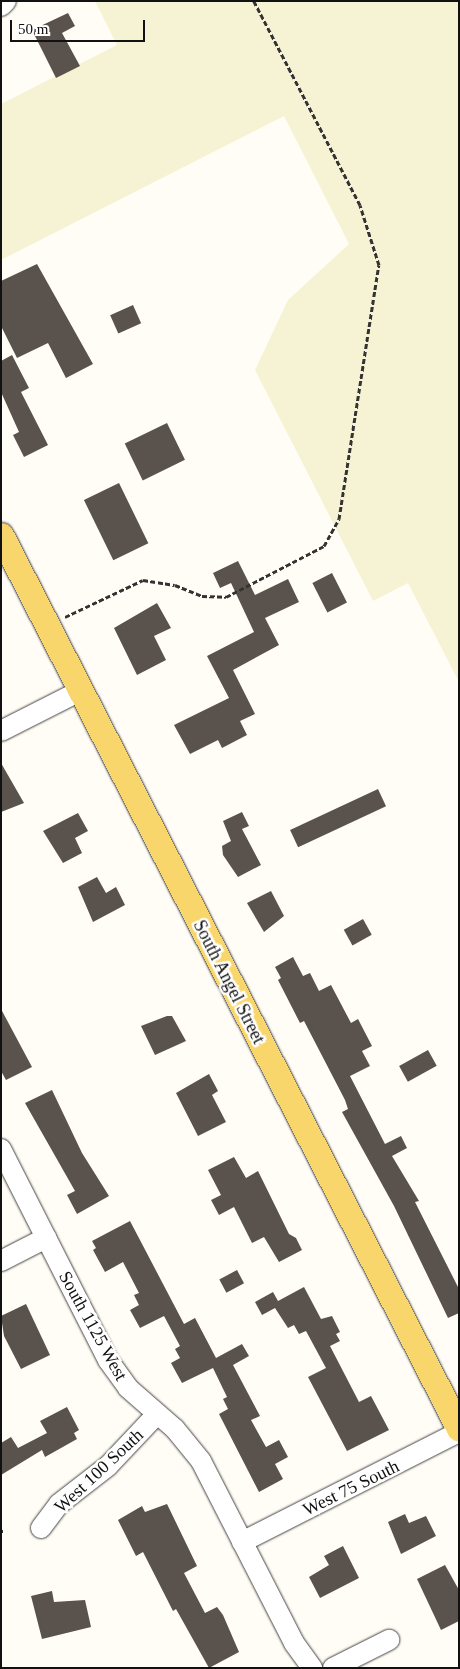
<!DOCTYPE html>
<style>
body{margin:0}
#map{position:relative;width:460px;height:1669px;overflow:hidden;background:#fffdf5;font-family:Georgia,serif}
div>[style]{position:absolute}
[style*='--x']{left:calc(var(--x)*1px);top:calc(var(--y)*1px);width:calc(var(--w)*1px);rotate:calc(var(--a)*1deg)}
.farmland>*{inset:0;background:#f6f3d4}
.building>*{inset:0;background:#5a524d;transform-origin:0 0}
.path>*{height:3px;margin-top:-1.5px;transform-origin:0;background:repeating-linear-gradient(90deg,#333 0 5px,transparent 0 7.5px)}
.roads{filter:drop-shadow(0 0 1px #444) drop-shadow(0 0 1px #444)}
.minor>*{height:20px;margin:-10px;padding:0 10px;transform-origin:10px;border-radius:10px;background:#fff}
.major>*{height:25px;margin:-12.5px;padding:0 12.5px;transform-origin:12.5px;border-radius:12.5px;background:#f9d66b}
span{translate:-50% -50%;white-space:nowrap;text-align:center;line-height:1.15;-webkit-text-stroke:5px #fff;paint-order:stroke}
.street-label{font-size:18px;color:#111}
.frame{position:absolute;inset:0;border:2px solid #111;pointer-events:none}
.scale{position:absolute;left:10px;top:20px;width:135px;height:22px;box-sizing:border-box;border:2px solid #111;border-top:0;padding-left:6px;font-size:15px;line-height:18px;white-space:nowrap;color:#111;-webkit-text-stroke:4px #fff;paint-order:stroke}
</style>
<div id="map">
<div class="farmland">
<i style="clip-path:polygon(95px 1px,459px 1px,459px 682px,408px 583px,373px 601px,255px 370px,288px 300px,349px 244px,284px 116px,1px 260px,1px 104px,117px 45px)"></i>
</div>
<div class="building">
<i style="clip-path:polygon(68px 13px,75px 26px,62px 33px,80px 66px,56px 78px,32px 30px)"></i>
<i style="clip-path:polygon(37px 264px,93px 364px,66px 378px,48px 343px,17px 358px,1px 326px,1px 281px)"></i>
<i style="left:133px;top:305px;width:20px;height:25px;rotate:66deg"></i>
<i style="clip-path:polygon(12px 355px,29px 388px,21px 392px,48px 445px,24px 457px,13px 435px,19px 432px,1px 392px,1px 361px)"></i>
<i style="left:167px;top:423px;width:41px;height:47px;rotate:64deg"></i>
<i style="left:119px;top:483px;width:67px;height:39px;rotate:64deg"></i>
<i style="clip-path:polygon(238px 561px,255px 595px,288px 579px,299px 602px,265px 618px,279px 645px,233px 670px,255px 714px,240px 721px,247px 735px,222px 748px,218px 740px,190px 754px,174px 725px,229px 698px,207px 656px,254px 632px,231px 583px,220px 588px,213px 573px)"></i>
<i style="left:332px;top:573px;width:33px;height:22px;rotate:63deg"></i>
<i style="clip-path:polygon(157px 603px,171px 628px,154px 636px,166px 660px,137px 675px,114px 628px)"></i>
<i style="clip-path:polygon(1px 763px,24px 803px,1px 812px)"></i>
<i style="left:378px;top:789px;width:19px;height:97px;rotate:65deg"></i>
<i style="clip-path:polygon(242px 812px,249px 826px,242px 829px,261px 865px,238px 877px,223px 855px,222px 846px,231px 841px,223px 821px)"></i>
<i style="clip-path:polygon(78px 813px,88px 831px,75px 838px,82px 853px,63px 863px,43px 831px)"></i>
<i style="clip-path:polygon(97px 877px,106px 893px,116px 887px,125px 905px,93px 922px,78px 887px)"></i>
<i style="clip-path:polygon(271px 891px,284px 916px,264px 932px,247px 903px)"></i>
<i style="left:363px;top:919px;width:18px;height:22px;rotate:61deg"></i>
<i style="clip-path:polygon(293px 957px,303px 976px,310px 973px,319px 991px,331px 985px,351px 1023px,358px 1019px,372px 1046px,362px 1051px,370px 1066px,350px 1076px,385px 1144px,401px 1136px,407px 1148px,392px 1156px,419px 1201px,415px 1202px,459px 1289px,459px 1313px,448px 1318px,394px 1206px,342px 1112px,348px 1109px,345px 1100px,304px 1021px,300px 1023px,278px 980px,281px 978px,275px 967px)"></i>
<i style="clip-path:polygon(1px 1009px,32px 1067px,6px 1080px,1px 1071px)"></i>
<i style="clip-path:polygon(167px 1016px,172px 1016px,186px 1041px,155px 1055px,141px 1026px)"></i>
<i style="left:428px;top:1050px;width:18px;height:33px;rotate:61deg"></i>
<i style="clip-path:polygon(209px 1074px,218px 1091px,212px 1095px,226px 1122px,198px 1136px,176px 1093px)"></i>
<i style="clip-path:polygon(52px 1090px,82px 1153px,109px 1196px,77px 1214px,67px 1195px,75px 1191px,25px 1103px)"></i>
<i style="clip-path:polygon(234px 1157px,246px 1178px,258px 1171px,289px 1234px,296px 1238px,302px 1250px,279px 1262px,264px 1237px,252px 1243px,234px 1207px,219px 1215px,211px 1200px,221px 1195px,208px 1170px)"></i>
<i style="clip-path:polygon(130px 1221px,184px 1324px,195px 1318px,216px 1358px,242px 1344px,249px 1356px,233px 1365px,260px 1416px,251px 1420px,266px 1447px,279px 1440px,288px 1457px,275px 1464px,283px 1479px,259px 1492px,219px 1414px,228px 1409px,223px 1399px,227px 1397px,213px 1368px,182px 1383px,171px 1363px,180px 1358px,175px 1349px,180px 1346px,164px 1316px,140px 1328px,130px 1310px,139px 1305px,134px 1295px,139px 1293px,123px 1262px,105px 1272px,93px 1250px,96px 1248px,92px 1241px)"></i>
<i style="left:237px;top:1270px;width:15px;height:20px;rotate:62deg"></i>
<i style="clip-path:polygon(304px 1287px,321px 1319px,332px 1316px,340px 1332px,336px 1334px,340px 1341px,330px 1346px,359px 1402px,371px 1396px,389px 1430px,347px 1451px,308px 1377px,326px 1368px,306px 1331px,299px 1334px,294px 1325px,288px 1328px,275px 1308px,262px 1315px,255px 1302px,273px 1292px,278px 1301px)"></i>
<i style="clip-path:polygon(26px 1304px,50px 1355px,21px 1369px,4px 1336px,1px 1316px)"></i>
<i style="clip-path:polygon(67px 1407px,79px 1430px,74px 1433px,77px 1439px,45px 1457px,42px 1450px,1px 1475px,1px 1443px,11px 1437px,18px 1448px,47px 1433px,40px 1421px)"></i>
<i style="clip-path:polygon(167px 1504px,197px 1566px,184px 1573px,205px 1613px,217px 1607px,223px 1615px,239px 1652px,209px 1668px,176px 1609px,173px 1611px,143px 1552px,136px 1556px,118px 1520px,142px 1506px,145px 1512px)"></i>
<i style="clip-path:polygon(405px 1514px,409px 1523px,426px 1516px,436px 1536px,401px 1554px,388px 1522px)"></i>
<i style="clip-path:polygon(343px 1546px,359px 1578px,320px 1598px,309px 1577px,329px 1565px,324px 1556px)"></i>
<i style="clip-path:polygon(445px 1565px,459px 1590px,459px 1621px,441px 1630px,417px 1579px)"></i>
<i style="clip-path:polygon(52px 1591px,54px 1602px,85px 1600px,91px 1627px,42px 1639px,31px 1596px)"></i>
</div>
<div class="path">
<i style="--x:65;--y:617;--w:86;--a:-25.4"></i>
<i style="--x:143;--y:580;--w:32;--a:9"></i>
<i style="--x:175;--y:585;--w:29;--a:22"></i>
<i style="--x:202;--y:596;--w:24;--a:2"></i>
<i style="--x:226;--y:597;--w:110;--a:-27.5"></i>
<i style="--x:324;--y:546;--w:31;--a:-61"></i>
<i style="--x:339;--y:519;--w:257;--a:-81.1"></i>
<i style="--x:379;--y:265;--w:63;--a:-107.6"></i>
<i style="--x:360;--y:205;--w:230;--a:-117.5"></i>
<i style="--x:1;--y:1531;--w:2;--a:0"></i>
</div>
<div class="roads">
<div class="minor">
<i style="--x:1;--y:6;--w:7;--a:-45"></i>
<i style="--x:1;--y:731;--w:89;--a:-26.9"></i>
<i style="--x:1;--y:1149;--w:237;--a:63.1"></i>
<i style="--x:108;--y:1360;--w:34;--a:54"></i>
<i style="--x:128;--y:1388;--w:62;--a:41.1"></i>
<i style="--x:175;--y:1429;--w:41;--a:50.9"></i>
<i style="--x:201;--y:1461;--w:204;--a:62.9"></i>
<i style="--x:294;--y:1643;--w:31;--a:54"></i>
<i style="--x:1;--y:1261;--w:51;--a:-27.1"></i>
<i style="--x:41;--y:1528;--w:30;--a:-53"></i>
<i style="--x:59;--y:1504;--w:62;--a:-37.8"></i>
<i style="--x:108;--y:1466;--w:71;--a:-46.7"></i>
<i style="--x:242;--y:1542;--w:243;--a:-26.9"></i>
<i style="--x:333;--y:1668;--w:63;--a:-26.6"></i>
</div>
<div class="major">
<i style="--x:1;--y:535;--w:1004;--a:62.87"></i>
</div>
</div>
<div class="street-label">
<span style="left:229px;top:982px;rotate:63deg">South Angel Street</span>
<span style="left:93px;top:1326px;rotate:61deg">South 1125 West</span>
<span style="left:99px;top:1471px;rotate:-43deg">West 100 South</span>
<span style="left:351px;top:1488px;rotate:-26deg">West 75 South</span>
</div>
<div class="frame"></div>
<div class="scale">50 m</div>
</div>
